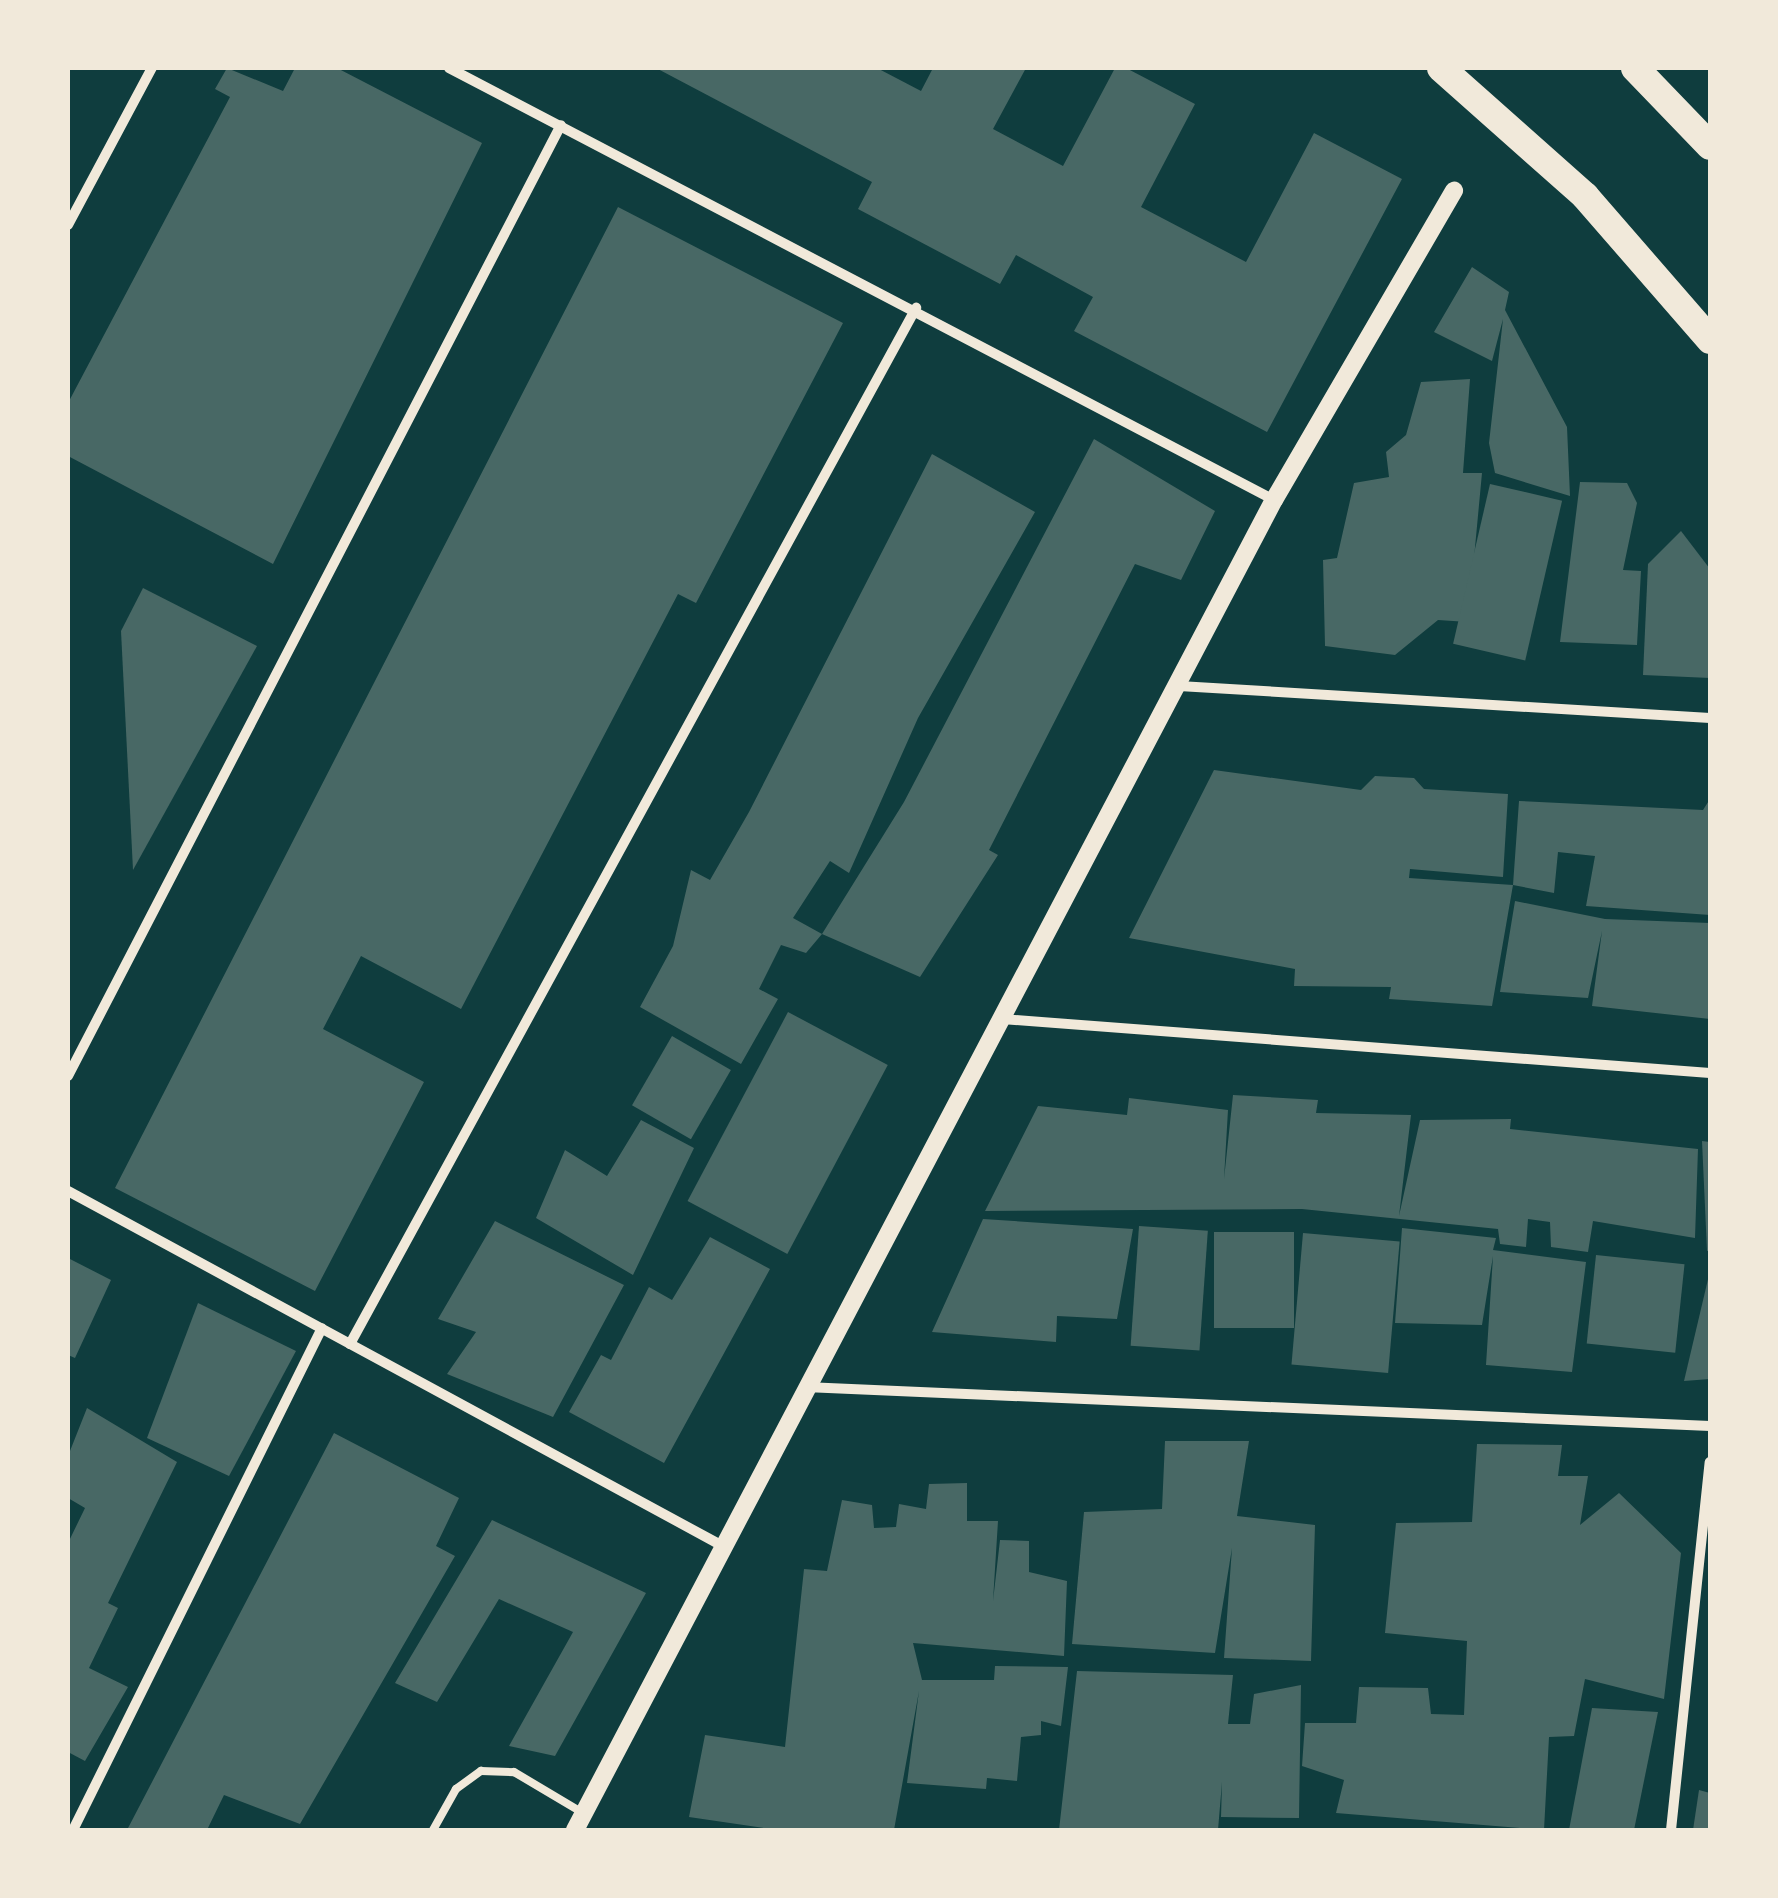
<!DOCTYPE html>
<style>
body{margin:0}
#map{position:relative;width:1778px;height:1898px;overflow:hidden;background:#0f3d3e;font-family:"Crimson Pro",serif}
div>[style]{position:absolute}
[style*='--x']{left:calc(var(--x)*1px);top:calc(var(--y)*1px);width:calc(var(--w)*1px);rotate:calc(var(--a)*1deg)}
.building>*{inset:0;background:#486865;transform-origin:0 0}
.service>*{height:8px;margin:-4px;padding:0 4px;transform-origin:4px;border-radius:4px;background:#f1e9da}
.minor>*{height:10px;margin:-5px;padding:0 5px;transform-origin:5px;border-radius:5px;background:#f1e9da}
.tertiary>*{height:18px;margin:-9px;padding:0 9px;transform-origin:9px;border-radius:9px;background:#f1e9da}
.trunk>*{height:28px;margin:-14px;padding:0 14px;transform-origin:14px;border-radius:14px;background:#f1e9da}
span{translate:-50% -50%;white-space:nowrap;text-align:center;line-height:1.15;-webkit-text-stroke:8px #f1e9da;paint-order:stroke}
.frame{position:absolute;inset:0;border:70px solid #f1e9da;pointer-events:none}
</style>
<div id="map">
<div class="building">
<i style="clip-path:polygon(227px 68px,283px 91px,295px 68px,337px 68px,482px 143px,273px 564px,68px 456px,68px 403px,230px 97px,215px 89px)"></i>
<i style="clip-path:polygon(656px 68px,877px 68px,921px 91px,933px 68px,1026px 68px,993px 129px,1063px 166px,1115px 68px,1126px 68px,1195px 104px,1141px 207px,1246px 262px,1314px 133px,1402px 179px,1267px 432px,1074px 331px,1093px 297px,1016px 255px,1000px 284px,858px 209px,872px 182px)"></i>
<i style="clip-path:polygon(618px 207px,843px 323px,696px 603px,678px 594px,461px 1009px,361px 956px,323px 1029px,424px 1082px,315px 1291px,115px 1188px)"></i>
<i style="clip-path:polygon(1472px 267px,1509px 292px,1505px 310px,1567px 427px,1570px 496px,1495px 473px,1489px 443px,1503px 319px,1492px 361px,1434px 332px)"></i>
<i style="clip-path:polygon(1470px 379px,1463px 473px,1482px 473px,1468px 622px,1438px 620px,1395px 655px,1325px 646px,1323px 560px,1337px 558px,1354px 483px,1389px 477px,1386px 452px,1406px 435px,1421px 382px)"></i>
<i style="clip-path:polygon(1094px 439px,1215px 511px,1181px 580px,1135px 564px,989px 850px,998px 855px,920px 977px,822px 934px,904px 802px)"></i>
<i style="clip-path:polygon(932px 454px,1035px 512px,918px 718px,849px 873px,830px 861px,793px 918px,822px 934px,806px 953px,781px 945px,759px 989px,778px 999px,741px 1064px,640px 1007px,673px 946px,691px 870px,710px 880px,749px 812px)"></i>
<i style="clip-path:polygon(1580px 482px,1627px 483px,1637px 503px,1623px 570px,1641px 571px,1637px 645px,1560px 642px)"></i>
<i style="left:1490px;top:484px;width:74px;height:164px;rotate:13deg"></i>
<i style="clip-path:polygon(1681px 531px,1710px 569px,1710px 678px,1643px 675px,1648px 564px)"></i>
<i style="clip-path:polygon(143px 588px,257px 646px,133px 870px,121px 631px)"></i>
<i style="clip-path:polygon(1214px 770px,1361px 790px,1375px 776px,1414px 778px,1424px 789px,1508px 794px,1503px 877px,1410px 869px,1409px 878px,1513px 885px,1519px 801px,1703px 810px,1710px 799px,1710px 915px,1586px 906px,1595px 856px,1558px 852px,1554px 893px,1513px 885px,1492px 1006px,1389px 999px,1391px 987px,1294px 986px,1295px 969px,1129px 938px)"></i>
<i style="clip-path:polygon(1515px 901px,1605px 919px,1710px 923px,1710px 1019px,1592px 1006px,1602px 931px,1588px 998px,1500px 992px)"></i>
<i style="left:788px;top:1012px;width:113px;height:214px;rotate:28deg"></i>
<i style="left:672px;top:1036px;width:68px;height:80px;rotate:30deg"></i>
<i style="clip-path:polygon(1233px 1095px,1318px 1100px,1316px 1113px,1411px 1115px,1399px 1216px,1420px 1120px,1511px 1119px,1510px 1129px,1698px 1149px,1695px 1238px,1593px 1221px,1588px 1252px,1551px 1247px,1550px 1222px,1528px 1219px,1526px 1247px,1500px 1244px,1498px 1229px,1302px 1209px,985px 1211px,1038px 1106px,1127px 1115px,1129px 1098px,1228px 1110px,1224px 1179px)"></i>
<i style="clip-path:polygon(641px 1120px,694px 1148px,633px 1275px,536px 1218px,565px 1150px,607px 1176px)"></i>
<i style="clip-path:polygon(1702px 1141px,1710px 1142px,1710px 1250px,1707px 1251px)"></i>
<i style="clip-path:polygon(983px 1219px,1133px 1229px,1117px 1319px,1057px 1316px,1056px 1342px,932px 1332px)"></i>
<i style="clip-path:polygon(495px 1221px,624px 1285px,553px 1417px,447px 1374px,476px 1332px,438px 1319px)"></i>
<i style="left:1139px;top:1226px;width:69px;height:120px;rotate:4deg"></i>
<i style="clip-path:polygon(1402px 1228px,1496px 1238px,1493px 1250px,1586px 1262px,1572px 1372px,1486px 1365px,1493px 1256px,1482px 1325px,1395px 1323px)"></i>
<i style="left:1214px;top:1232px;width:80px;height:96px"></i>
<i style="left:1303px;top:1233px;width:97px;height:132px;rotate:5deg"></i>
<i style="clip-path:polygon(710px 1237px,770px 1269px,664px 1463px,569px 1412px,601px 1355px,611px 1360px,649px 1287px,672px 1300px)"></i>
<i style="left:1596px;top:1255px;width:89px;height:89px;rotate:6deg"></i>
<i style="clip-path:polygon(68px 1258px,111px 1280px,75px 1358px,68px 1355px)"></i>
<i style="clip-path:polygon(1709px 1275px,1710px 1379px,1684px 1381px)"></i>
<i style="clip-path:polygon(198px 1303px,296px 1351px,229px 1476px,147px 1438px)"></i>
<i style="clip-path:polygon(87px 1408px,177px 1462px,108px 1603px,118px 1608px,89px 1668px,128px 1687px,85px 1761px,68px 1752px,68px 1543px,85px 1508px,68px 1498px,68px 1456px)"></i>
<i style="clip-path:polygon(334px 1433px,459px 1498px,436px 1546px,455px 1556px,300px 1824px,224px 1795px,207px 1830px,127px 1830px)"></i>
<i style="clip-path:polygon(1165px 1441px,1249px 1441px,1237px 1516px,1315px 1525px,1311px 1661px,1224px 1658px,1232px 1548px,1215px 1653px,1072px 1644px,1084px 1512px,1162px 1509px)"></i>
<i style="clip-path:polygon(1477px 1444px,1562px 1445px,1558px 1476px,1588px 1476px,1580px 1525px,1619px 1493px,1681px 1553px,1664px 1699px,1585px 1679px,1574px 1736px,1549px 1737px,1544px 1830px,1336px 1813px,1344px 1780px,1302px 1766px,1305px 1723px,1356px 1723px,1359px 1687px,1428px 1688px,1431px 1714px,1464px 1715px,1467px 1641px,1385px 1633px,1396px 1523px,1472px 1522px)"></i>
<i style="clip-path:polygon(967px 1483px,967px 1521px,998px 1521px,993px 1601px,1000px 1540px,1029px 1541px,1029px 1572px,1067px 1581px,1064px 1656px,913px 1643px,922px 1680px,994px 1680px,995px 1666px,1068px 1667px,1061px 1726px,1041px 1721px,1041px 1735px,1021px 1737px,1017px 1781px,987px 1778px,986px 1789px,907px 1783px,919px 1691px,894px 1830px,777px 1830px,689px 1817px,705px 1735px,785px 1747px,804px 1569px,827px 1571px,842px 1500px,872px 1505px,874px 1528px,896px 1527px,899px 1504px,926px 1509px,929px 1484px)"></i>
<i style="clip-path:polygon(492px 1520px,646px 1593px,555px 1756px,509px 1746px,573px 1632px,499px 1599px,437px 1702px,395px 1683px)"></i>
<i style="clip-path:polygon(1077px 1671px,1233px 1675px,1228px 1724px,1250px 1724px,1254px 1694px,1301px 1685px,1299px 1818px,1221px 1817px,1222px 1782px,1218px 1830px,1059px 1830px)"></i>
<i style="clip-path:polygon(1592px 1708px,1658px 1712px,1634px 1830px,1569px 1830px)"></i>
<i style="clip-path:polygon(1699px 1790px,1710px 1793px,1710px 1830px,1693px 1830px)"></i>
</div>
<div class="service">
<i style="--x:433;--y:1830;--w:47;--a:-60.7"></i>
<i style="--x:456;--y:1789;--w:31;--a:-36"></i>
<i style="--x:481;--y:1771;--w:33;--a:2"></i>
<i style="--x:514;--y:1772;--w:80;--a:30.7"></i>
</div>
<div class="minor">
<i style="--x:449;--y:68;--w:931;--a:27.64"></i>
<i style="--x:68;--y:225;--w:178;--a:-61.9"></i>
<i style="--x:1179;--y:686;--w:532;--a:3.45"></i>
<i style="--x:1002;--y:1019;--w:710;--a:4.36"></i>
<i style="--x:68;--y:1076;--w:1071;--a:-62.6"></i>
<i style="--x:68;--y:1191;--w:741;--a:28.47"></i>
<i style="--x:350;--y:1344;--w:1181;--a:-61.35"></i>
<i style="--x:805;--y:1387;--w:906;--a:2.47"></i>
<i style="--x:73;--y:1830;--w:560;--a:-63.62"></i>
<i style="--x:1671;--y:1830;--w:370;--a:-84"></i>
</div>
<div class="tertiary">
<i style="--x:575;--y:1830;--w:1502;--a:-62.28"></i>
<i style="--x:1274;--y:500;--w:358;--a:-59.8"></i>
</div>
<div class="trunk">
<i style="--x:1441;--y:68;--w:193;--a:41.6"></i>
<i style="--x:1585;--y:196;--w:191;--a:49"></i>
<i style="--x:1635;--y:68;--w:108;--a:46.1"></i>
</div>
<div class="frame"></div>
</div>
